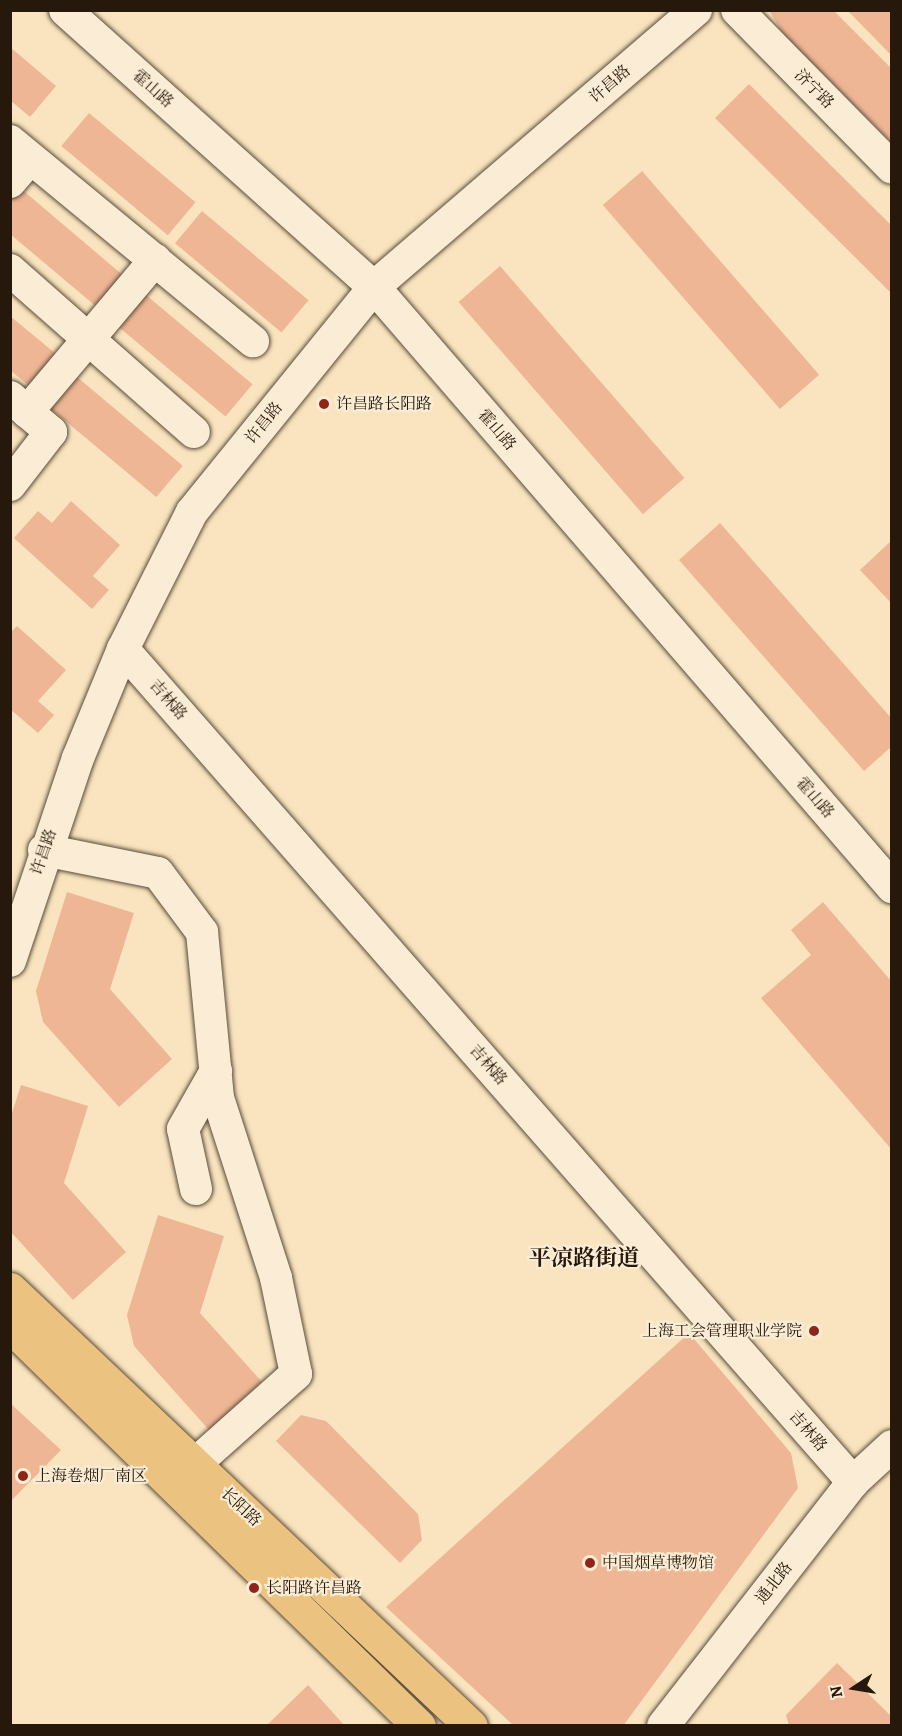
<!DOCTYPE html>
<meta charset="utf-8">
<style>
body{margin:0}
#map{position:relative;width:902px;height:1736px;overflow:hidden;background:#f9e4bf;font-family:Alegreya,"Noto Serif SC",serif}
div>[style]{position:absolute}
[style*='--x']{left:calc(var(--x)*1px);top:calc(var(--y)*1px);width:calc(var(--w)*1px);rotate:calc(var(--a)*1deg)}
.building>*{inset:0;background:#efb696;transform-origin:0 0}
.roads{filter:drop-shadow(0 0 2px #5b4c39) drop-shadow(0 0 2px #5b4c39)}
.minor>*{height:32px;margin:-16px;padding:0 16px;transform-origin:16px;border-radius:16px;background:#fbedd5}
.major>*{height:33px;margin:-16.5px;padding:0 16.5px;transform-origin:16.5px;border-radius:16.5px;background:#ecc280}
.dots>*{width:16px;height:16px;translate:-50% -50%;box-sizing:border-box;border:3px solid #fbedd5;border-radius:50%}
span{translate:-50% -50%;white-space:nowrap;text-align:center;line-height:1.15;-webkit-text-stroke:4.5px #fbedd5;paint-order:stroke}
.street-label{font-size:16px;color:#26190c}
.poi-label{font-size:16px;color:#26190c}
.left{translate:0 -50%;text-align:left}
.right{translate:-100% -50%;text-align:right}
.district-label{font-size:22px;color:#26190c;font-weight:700}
.frame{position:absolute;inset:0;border:12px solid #26190c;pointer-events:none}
.north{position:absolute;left:824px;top:1658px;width:60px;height:60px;-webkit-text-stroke:4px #fbedd5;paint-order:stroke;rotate:258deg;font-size:16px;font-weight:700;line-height:24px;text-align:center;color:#26190c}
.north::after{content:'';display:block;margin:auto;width:21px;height:27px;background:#26190c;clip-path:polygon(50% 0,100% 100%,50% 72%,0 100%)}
</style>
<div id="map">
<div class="building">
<i style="clip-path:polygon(769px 10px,833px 10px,892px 69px,892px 143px,783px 34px)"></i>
<i style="clip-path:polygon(847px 10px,892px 10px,892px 56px)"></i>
<i style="clip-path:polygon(10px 47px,56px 86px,30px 117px,10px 100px)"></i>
<i style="clip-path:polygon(749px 84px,892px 226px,892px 294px,715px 118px)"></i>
<i style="left:89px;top:113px;width:139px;height:43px;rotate:40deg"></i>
<i style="left:642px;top:171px;width:270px;height:52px;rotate:49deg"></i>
<i style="clip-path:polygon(19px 187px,125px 277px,98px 308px,10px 234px,10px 197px)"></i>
<i style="left:202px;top:211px;width:139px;height:42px;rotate:40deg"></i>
<i style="left:500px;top:266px;width:281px;height:55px;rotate:49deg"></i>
<i style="left:146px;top:295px;width:139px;height:42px;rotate:40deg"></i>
<i style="clip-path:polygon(10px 316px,61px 358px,34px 390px,10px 370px)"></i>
<i style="left:77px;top:377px;width:138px;height:41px;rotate:40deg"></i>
<i style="clip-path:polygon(71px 501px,120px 545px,93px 576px,109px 590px,92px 609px,14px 538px,38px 511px,52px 523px)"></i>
<i style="clip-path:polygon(720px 523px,892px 719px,892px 746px,864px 771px,679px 560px)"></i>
<i style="clip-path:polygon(892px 540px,892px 604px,860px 570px)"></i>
<i style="clip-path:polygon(17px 626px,66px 670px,38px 701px,54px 715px,38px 733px,10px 709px,10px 633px)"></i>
<i style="clip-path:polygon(67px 892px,134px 913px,110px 989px,172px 1059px,119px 1107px,43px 1022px,36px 991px)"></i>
<i style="clip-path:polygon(823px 902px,892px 982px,892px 1150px,761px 998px,811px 955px,791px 930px)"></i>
<i style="clip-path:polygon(21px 1085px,88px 1106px,64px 1183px,126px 1252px,73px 1300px,10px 1231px,10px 1119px)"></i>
<i style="clip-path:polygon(158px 1215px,224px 1236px,200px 1313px,262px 1382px,209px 1430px,134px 1346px,127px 1315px)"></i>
<i style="clip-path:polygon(689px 1333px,791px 1453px,798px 1488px,623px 1726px,514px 1726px,386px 1607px)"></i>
<i style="clip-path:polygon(10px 1403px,61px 1450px,10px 1502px)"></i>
<i style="clip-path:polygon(301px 1415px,326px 1421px,418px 1514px,422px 1540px,400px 1563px,276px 1441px)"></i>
<i style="clip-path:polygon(837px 1663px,892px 1717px,892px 1726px,789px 1726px,786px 1715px)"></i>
<i style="clip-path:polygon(308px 1685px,345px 1726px,266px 1726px)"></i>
</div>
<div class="roads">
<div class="minor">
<i style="--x:65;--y:10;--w:415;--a:41.9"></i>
<i style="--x:374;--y:287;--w:793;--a:49.19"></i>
<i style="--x:737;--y:10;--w:221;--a:45.5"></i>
<i style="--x:10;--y:141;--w:315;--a:39.5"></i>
<i style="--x:10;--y:182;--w:30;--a:-49"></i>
<i style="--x:10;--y:270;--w:245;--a:41.4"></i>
<i style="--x:10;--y:397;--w:54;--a:40.5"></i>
<i style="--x:51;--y:432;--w:67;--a:127.7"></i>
<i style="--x:27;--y:412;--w:199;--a:-49.9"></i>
<i style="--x:123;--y:649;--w:1108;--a:48.77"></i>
<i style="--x:44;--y:850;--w:116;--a:11.4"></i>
<i style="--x:158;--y:873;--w:74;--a:53.3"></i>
<i style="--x:202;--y:932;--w:167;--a:84.5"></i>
<i style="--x:218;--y:1098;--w:189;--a:72.1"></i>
<i style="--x:276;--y:1278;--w:98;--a:78.2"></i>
<i style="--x:296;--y:1374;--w:135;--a:138.3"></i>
<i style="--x:10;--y:961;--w:214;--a:-71.5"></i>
<i style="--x:78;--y:758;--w:118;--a:-67.6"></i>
<i style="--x:123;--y:649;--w:153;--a:-63.3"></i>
<i style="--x:192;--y:512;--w:289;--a:-51"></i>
<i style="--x:374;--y:287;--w:425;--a:-40.7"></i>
<i style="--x:196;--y:1189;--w:61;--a:-102.2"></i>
<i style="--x:183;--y:1129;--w:67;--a:-60.4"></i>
<i style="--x:663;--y:1726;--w:309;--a:-52.1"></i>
<i style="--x:853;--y:1482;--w:53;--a:-42.7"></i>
</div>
<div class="major">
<i style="--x:10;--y:1289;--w:635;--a:43.47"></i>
<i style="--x:10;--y:1326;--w:572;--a:44.36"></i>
</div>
</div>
<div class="dots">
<i style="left:324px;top:404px;background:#8f2418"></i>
<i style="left:814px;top:1331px;background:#8f2418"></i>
<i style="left:23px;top:1476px;background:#8f2418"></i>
<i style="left:590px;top:1563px;background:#8f2418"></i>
<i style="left:254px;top:1588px;background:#8f2418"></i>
</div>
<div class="street-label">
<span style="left:610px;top:84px;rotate:-41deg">许昌路</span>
<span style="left:153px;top:89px;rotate:42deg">霍山路</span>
<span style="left:814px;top:89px;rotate:45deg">济宁路</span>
<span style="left:264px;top:423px;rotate:-51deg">许昌路</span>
<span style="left:497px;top:430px;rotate:49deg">霍山路</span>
<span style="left:168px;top:700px;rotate:49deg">吉林路</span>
<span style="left:815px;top:798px;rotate:49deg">霍山路</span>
<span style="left:44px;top:852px;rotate:-71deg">许昌路</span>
<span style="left:488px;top:1065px;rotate:49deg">吉林路</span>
<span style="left:808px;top:1431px;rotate:49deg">吉林路</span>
<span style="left:241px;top:1507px;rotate:43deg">长阳路</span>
<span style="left:774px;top:1583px;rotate:-52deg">通北路</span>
</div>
<div class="poi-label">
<span class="left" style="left:336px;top:404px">许昌路长阳路</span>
<span class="right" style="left:802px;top:1331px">上海工会管理职业学院</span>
<span class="left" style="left:35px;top:1476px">上海卷烟厂南区</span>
<span class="left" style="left:602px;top:1563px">中国烟草博物馆</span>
<span class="left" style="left:266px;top:1588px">长阳路许昌路</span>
</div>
<div class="district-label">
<span style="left:584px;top:1259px">平凉路街道</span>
</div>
<div class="frame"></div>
<div class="north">N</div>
</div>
